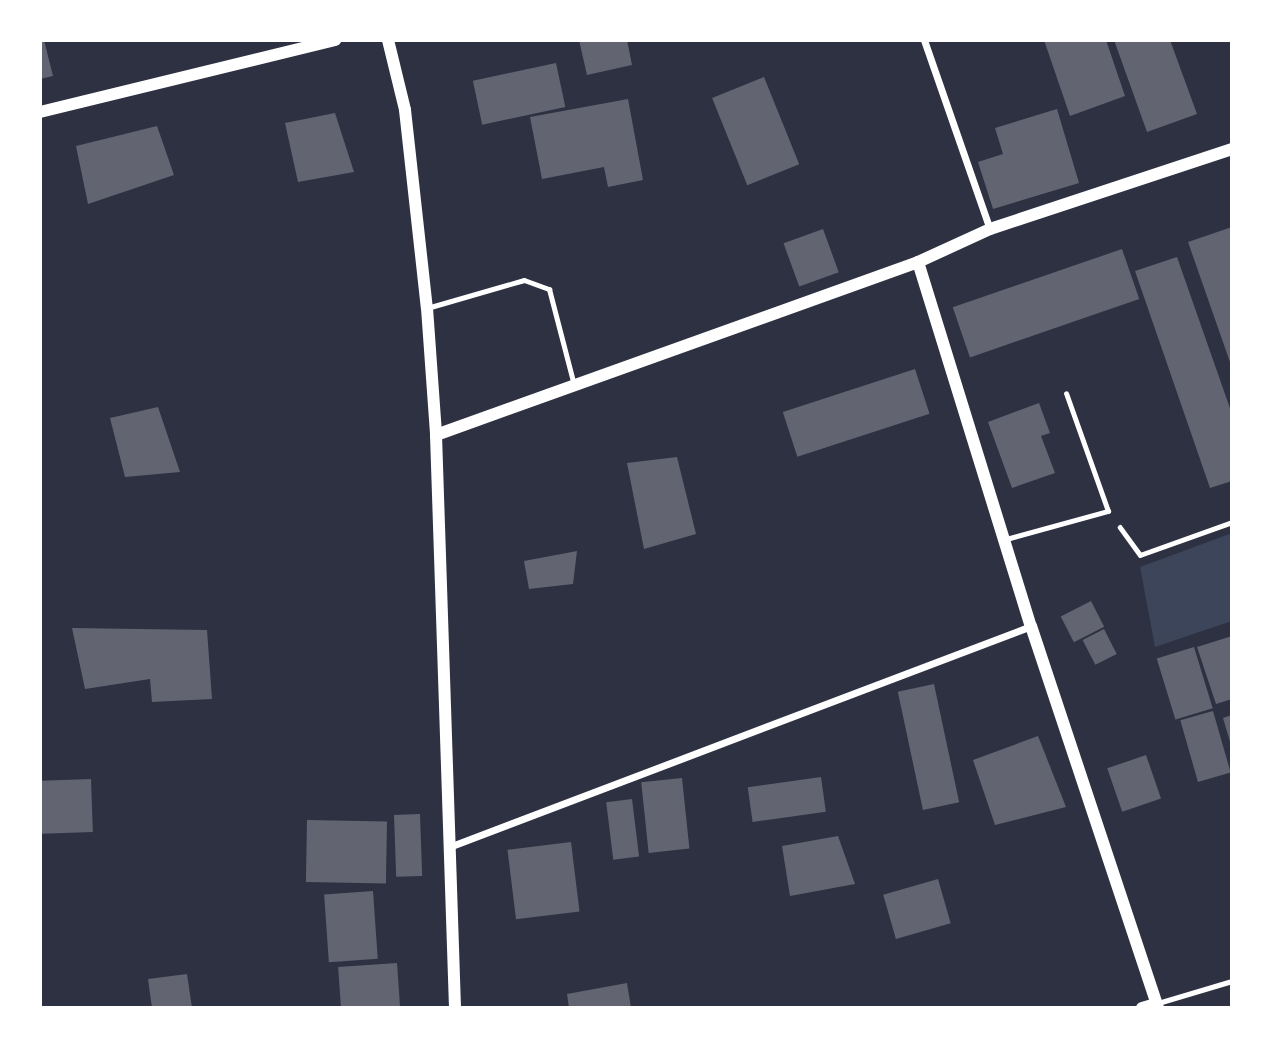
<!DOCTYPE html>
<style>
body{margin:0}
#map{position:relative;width:1272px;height:1048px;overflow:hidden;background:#2d3142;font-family:Merriweather,serif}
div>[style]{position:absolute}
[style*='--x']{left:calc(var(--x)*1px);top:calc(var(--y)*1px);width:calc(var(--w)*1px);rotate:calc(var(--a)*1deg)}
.green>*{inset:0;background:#3c4559}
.building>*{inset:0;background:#626471;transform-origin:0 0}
.path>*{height:4.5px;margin:-2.25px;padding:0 2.25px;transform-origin:2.25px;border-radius:2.25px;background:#fff}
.service>*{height:5px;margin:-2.5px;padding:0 2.5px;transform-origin:2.5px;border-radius:2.5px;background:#fff}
.minor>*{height:7px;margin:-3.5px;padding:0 3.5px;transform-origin:3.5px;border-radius:3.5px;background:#fff}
.tertiary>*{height:12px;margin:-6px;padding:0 6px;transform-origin:6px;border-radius:6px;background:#fff}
span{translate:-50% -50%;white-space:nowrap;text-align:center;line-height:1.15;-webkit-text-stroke:7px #fff;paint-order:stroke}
.frame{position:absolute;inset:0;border:42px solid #fff;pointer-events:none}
</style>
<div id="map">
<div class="green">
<i style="clip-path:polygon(1232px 533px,1232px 621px,1155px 647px,1140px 567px)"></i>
</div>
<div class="building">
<i style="clip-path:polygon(40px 40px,44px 40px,53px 76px,40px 79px)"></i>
<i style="clip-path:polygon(579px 40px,627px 40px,632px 65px,587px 75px)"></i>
<i style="clip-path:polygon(1044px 40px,1106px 40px,1125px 96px,1070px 116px)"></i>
<i style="clip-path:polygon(1114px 40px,1170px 40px,1197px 114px,1147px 132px)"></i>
<i style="left:556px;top:63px;width:45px;height:85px;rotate:78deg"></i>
<i style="left:764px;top:77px;width:94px;height:56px;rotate:68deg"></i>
<i style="clip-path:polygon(628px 99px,643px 180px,608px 187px,604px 167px,542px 179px,530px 117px)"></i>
<i style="clip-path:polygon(1057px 109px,1079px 183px,993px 209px,978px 162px,1003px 154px,995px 128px)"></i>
<i style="clip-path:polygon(335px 113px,354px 172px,298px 182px,285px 123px)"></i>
<i style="clip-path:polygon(157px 126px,174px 175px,88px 204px,76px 146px)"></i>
<i style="clip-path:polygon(1232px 227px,1232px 365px,1231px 365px,1188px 242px)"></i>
<i style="left:823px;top:229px;width:46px;height:42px;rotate:70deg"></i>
<i style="left:1122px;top:249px;width:53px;height:179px;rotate:71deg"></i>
<i style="clip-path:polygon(1177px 257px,1232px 414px,1232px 481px,1210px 488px,1135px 271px)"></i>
<i style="left:915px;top:369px;width:47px;height:139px;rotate:72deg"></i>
<i style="clip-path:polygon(1039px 403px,1050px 433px,1041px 436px,1055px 473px,1012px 488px,988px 422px)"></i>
<i style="clip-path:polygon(158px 407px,180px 472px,125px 477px,110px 418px)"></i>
<i style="clip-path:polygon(677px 457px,696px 534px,644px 549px,627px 463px)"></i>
<i style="clip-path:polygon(577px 551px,573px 584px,529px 589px,524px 561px)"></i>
<i style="left:1091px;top:601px;width:29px;height:34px;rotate:63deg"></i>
<i style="clip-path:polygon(72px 628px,207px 630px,212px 699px,152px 702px,150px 679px,85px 689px)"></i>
<i style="left:1104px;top:629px;width:28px;height:24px;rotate:63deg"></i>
<i style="clip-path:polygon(1232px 636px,1232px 699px,1216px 704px,1197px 647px)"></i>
<i style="left:1194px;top:647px;width:64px;height:39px;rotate:73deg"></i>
<i style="left:934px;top:684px;width:121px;height:37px;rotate:78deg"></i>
<i style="left:1213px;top:711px;width:64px;height:34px;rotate:74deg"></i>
<i style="clip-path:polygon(1232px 715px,1232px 745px,1231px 745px,1223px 718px)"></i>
<i style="clip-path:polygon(1038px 736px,1066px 807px,995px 825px,973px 760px)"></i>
<i style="left:1146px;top:755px;width:46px;height:41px;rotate:71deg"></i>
<i style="left:821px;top:777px;width:35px;height:74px;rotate:82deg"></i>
<i style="left:682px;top:778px;width:71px;height:41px;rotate:84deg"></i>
<i style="left:91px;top:779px;width:53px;height:51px;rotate:88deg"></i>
<i style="left:632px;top:799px;width:58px;height:26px;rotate:83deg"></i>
<i style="left:420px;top:814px;width:62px;height:26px;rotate:88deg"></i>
<i style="left:307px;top:820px;width:80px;height:62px;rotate:1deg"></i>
<i style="clip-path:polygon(838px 836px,855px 884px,790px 896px,782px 846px)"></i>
<i style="left:571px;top:842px;width:70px;height:64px;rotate:83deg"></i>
<i style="left:938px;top:879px;width:46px;height:57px;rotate:74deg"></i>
<i style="left:373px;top:891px;width:68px;height:49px;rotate:86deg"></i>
<i style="left:397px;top:963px;width:45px;height:59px;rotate:86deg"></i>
<i style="clip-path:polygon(187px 974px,192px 1008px,152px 1008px,148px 979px)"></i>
<i style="clip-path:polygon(627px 983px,631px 1008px,569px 1008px,567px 994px)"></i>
</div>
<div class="path">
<i style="--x:1120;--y:527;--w:34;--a:54"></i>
<i style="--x:1140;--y:555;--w:98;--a:-19.7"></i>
</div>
<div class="service">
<i style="--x:427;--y:308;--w:101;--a:-16.1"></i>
<i style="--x:524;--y:280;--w:27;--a:20"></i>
<i style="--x:549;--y:289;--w:99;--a:75.4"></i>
<i style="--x:1006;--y:539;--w:106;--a:-15.4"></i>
<i style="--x:1108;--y:511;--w:125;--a:-109.6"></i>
<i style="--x:1158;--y:1003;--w:77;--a:-16.6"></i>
</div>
<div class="minor">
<i style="--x:924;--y:40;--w:200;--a:70.8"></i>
<i style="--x:449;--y:847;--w:623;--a:-20.79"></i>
</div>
<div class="tertiary">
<i style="--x:388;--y:40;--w:72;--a:76.3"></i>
<i style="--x:405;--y:110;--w:199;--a:83.7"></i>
<i style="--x:427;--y:308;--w:127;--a:85.9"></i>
<i style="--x:436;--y:435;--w:573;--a:88.1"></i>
<i style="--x:40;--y:112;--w:304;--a:-13.7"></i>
<i style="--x:918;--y:262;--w:381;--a:72.8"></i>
<i style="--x:1031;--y:626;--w:403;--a:71.6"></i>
<i style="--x:436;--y:435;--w:512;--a:-19.74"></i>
<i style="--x:918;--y:262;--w:79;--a:-24.6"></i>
<i style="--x:990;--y:229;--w:255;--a:-18.3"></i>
<i style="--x:1142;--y:1008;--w:15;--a:-16"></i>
</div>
<div class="frame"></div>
</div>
